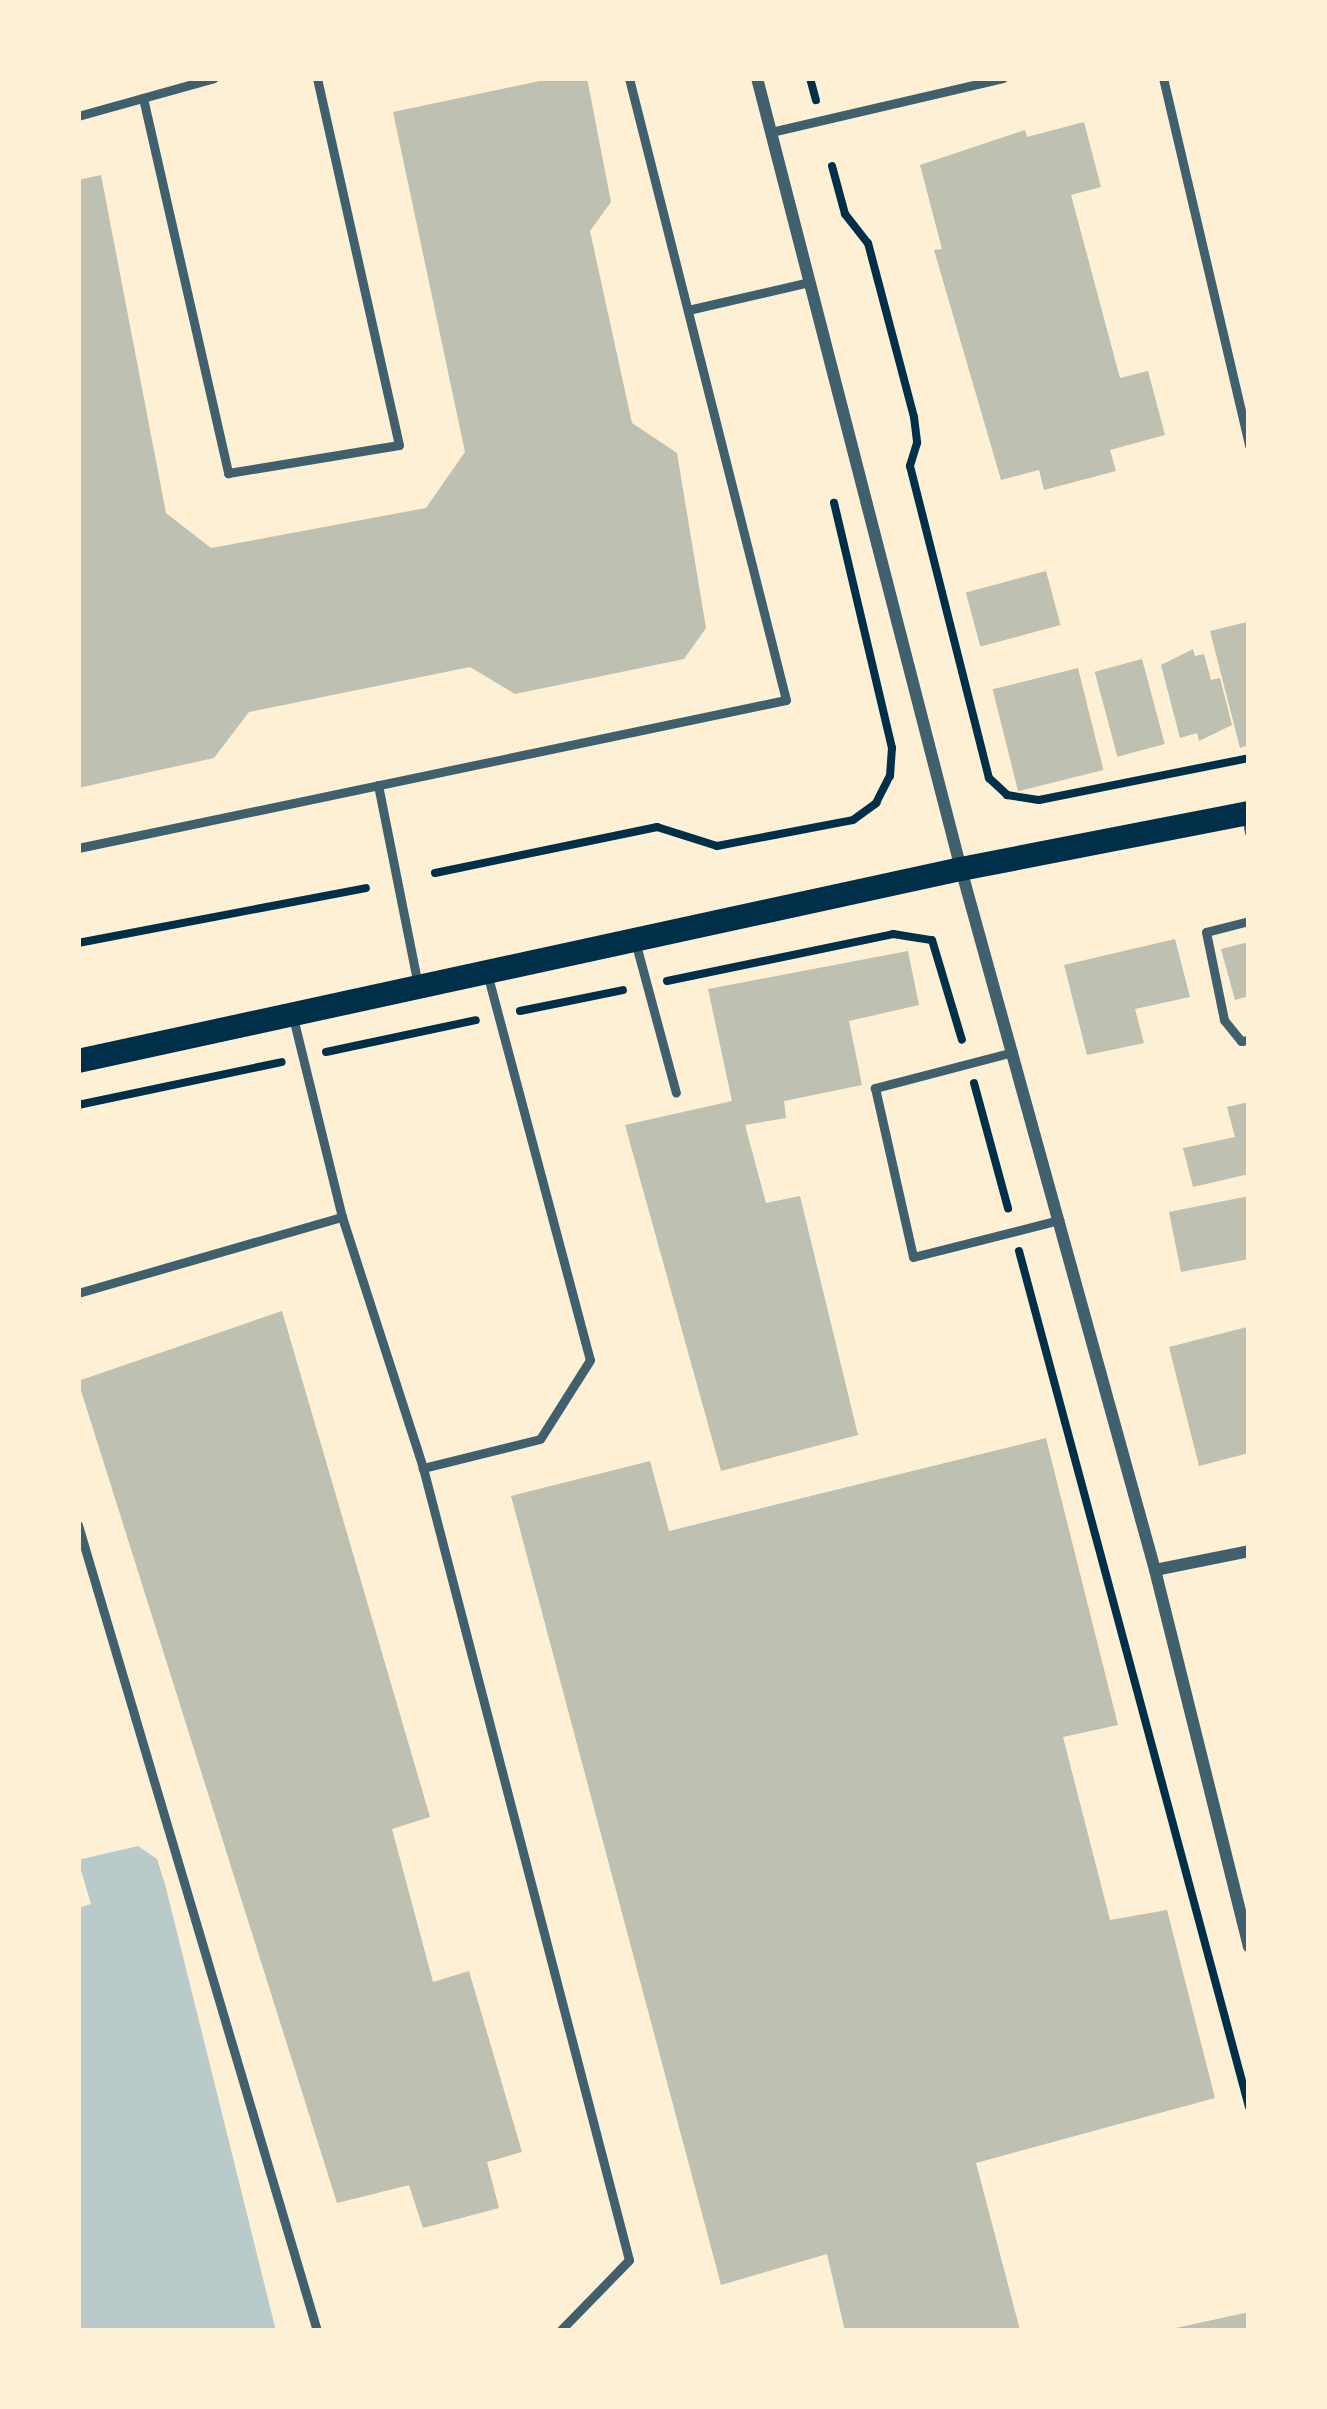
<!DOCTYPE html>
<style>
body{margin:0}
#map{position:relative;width:1327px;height:2409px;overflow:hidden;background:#fdf0d5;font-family:Ubuntu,sans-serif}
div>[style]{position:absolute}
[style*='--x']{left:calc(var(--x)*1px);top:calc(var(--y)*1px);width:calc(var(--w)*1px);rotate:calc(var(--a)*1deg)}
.green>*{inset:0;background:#b9caca}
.building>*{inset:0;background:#bec0b2;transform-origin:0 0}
.path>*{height:8px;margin:-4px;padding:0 4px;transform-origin:4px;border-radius:4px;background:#003049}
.service>*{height:9px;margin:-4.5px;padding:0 4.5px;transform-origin:4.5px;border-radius:4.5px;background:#3f606c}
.minor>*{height:12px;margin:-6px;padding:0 6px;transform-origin:6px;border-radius:6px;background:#3f606c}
.secondary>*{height:24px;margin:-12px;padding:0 12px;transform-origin:12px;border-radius:12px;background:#003049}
span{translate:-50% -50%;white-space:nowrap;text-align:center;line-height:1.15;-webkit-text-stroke:9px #fdf0d5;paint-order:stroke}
.frame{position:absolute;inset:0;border:81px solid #fdf0d5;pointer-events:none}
</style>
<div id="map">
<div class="green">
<i style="clip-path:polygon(138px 1846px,157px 1859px,165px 1884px,276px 2331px,78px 2331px,78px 1908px,91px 1904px,78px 1860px)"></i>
</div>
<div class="building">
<i style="clip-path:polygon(554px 78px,587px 78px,611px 202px,590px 231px,632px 423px,677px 453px,706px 628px,684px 659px,515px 694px,470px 667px,249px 712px,214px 758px,78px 788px,78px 180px,101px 175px,166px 513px,211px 548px,426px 508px,465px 452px,393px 112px)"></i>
<i style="clip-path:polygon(1084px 122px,1101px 187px,1071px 195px,1120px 378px,1148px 371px,1165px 435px,1110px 450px,1116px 471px,1044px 490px,1039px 470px,1001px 480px,934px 250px,942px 249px,920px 165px,1025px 130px,1027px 137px)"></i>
<i style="left:1046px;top:571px;width:56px;height:83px;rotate:75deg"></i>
<i style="clip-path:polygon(1247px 622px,1249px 745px,1240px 748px,1210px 631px)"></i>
<i style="clip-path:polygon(1193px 649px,1195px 656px,1204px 654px,1211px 680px,1220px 678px,1232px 725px,1199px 741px,1197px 733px,1180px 738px,1161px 665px)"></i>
<i style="left:1142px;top:659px;width:88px;height:49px;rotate:75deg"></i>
<i style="left:1078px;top:668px;width:105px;height:88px;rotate:76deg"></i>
<i style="clip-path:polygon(1175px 939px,1190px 997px,1135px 1009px,1144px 1043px,1087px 1055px,1064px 965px)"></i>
<i style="clip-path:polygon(1249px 942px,1249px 996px,1235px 1000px,1221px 949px)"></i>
<i style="clip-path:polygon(908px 951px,919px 1005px,849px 1021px,862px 1085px,784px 1101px,786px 1118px,745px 1125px,766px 1203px,800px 1196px,858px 1435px,721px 1471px,625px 1125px,732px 1101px,708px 989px)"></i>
<i style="clip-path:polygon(1249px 1102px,1249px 1174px,1193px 1187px,1183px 1148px,1235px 1137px,1227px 1107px)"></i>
<i style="clip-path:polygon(1249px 1196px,1249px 1259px,1181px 1272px,1169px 1212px)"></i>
<i style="clip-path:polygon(282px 1311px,430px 1817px,392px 1829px,433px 1982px,469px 1971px,522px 2152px,487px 2162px,499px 2208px,423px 2228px,409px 2185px,337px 2203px,78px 1381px)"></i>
<i style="clip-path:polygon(1247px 1327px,1249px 1453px,1199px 1466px,1169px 1347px)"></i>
<i style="clip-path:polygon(1046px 1438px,1118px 1725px,1063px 1737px,1110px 1920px,1167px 1910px,1215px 2098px,976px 2163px,1020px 2330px,845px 2331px,827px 2254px,721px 2285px,511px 1496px,650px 1461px,669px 1531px)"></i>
<i style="clip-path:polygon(1249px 2312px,1249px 2331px,1171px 2331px,1171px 2329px)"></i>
</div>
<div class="path">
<i style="--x:810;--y:78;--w:23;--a:75"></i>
<i style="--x:832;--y:166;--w:50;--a:74.8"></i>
<i style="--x:845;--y:214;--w:37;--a:52"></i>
<i style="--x:868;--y:243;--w:180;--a:75.2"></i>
<i style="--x:914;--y:417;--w:26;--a:83"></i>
<i style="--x:917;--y:443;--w:24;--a:107"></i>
<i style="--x:910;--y:466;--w:322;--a:75.8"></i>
<i style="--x:989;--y:778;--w:25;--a:43"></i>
<i style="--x:1007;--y:795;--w:32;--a:9"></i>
<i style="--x:1039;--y:800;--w:214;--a:-11.3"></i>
<i style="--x:435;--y:873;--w:227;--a:-11.7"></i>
<i style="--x:657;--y:827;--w:63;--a:17.6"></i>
<i style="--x:717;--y:846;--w:138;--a:-10.8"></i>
<i style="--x:853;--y:820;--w:29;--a:-36"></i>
<i style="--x:876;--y:803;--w:30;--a:-63"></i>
<i style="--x:890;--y:776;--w:28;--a:-86"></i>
<i style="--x:892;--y:748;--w:252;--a:-103.3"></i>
<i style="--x:78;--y:943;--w:293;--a:-10.8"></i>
<i style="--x:667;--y:981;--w:231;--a:-11.7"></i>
<i style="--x:893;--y:934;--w:39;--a:9"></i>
<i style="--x:932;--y:940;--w:104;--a:73.3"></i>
<i style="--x:520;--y:1011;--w:105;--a:-11.5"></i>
<i style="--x:326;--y:1052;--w:153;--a:-12"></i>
<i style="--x:974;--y:1083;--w:130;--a:74.8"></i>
<i style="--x:78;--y:1105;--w:208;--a:-11.9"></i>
<i style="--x:1019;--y:1251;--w:886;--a:74.96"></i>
</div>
<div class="service">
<i style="--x:1163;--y:78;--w:378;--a:76.8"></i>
<i style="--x:143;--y:98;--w:385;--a:77.2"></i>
<i style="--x:228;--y:473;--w:173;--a:-9.3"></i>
<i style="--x:399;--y:445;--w:376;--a:-102.6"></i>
<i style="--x:78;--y:116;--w:141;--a:-15.6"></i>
<i style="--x:771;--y:132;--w:238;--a:-13.1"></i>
<i style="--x:688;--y:310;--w:124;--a:-13"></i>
<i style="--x:378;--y:785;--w:205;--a:78.7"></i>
<i style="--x:1246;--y:814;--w:18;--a:81"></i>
<i style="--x:78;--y:848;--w:723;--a:-11.81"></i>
<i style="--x:786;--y:700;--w:642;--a:-104.17"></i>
<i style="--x:1249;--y:921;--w:44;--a:165.7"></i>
<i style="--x:1206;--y:932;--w:90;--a:78.4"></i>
<i style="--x:1224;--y:1020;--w:27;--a:51"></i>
<i style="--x:1241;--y:1041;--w:8;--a:-7"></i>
<i style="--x:635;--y:941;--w:157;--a:74.9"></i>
<i style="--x:487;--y:973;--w:400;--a:75.1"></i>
<i style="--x:590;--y:1360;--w:93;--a:122.3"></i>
<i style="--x:540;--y:1439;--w:121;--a:166.1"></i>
<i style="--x:423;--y:1468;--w:818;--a:75.42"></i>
<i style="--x:629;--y:2260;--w:99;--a:134.2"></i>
<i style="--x:1013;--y:1052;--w:143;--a:165.4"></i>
<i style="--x:875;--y:1088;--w:173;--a:77.3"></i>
<i style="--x:913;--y:1257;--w:151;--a:-14.2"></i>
<i style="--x:342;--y:1217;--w:264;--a:72.1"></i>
<i style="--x:78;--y:1293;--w:275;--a:-16.1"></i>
<i style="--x:342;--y:1217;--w:206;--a:-103.8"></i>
<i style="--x:78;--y:1525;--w:841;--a:73.48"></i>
</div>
<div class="minor">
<i style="--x:757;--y:78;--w:817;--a:75.54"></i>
<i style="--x:961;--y:869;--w:727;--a:74.53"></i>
<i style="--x:1155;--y:1570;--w:388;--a:76"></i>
<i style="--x:1155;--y:1570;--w:96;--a:-11.4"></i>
</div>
<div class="secondary">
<i style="--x:78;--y:1061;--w:904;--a:-12.27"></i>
<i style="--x:961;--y:869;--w:293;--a:-11"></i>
</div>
<div class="frame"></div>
</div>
